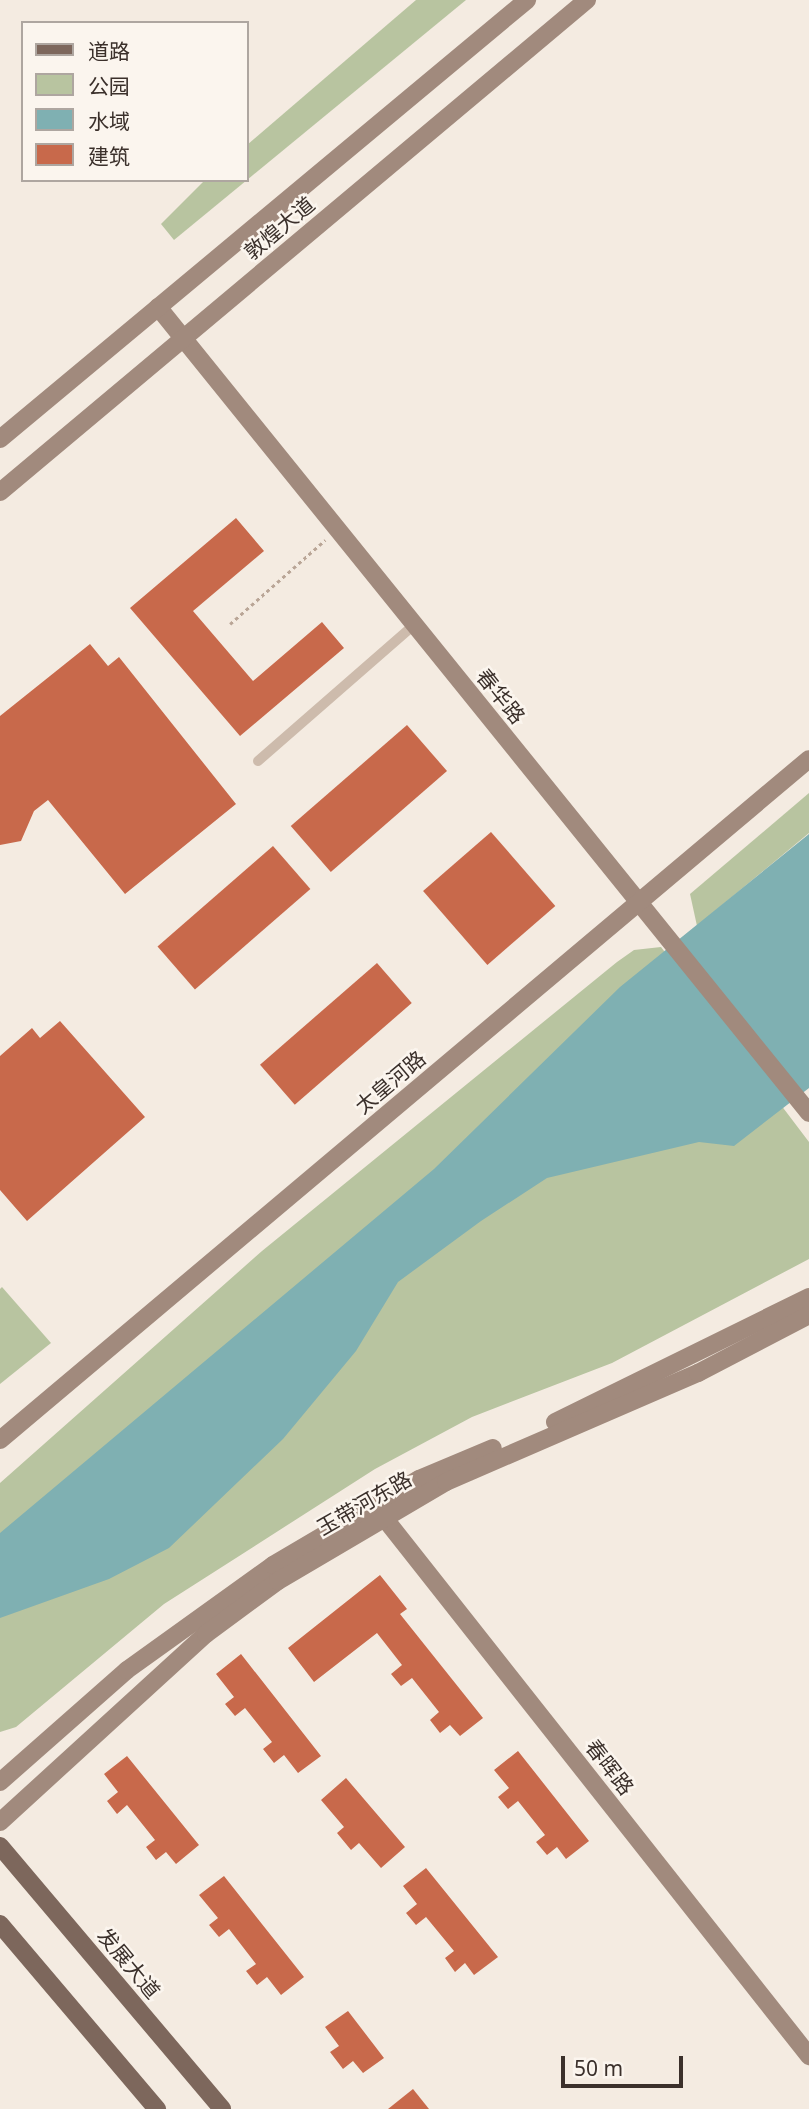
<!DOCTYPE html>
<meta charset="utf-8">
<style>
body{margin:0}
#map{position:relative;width:809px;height:2109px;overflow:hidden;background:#f4ebe1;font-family:"Noto Sans","Noto Sans SC",sans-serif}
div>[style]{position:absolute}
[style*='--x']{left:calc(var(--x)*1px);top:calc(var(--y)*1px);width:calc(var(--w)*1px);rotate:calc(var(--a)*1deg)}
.green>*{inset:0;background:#b8c4a0}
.water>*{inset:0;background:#7fb0b2}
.building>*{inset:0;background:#c8694b;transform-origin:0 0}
.path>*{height:2.5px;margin-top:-1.25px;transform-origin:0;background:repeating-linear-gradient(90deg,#b9a596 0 3.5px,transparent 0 7px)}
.lane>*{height:10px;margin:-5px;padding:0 5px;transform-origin:5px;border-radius:5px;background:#cdbbac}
.secondary>*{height:18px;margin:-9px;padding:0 9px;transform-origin:9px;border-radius:9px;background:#a18a7d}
.primary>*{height:18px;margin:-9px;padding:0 9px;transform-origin:9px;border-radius:9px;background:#7d675c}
span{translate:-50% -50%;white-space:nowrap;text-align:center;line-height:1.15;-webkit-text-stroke:5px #fbf5ee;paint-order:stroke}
.street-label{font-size:21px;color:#3b302b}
.legend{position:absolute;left:21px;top:21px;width:228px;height:161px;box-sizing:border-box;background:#fbf5ee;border:2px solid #aea6a0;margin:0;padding:9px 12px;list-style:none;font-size:21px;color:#3b302b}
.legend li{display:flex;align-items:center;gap:14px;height:35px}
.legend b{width:35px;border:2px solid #aea6a0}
.scale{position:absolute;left:561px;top:2056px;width:122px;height:32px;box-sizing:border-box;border:4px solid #3b302b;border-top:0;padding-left:9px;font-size:21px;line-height:24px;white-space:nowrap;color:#3b302b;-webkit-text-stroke:5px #fbf5ee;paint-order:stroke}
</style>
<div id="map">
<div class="green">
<i style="clip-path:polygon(416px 0,466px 0,247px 180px,247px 145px)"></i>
<i style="clip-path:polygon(205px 180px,247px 180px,174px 240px,161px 224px)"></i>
<i style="clip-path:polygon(809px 793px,809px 833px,697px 926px,690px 894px)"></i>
<i style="clip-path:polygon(661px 947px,809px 1142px,809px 1259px,612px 1363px,472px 1417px,375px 1469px,164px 1604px,16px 1727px,0 1732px,0 1483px,262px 1251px,617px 962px,634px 950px)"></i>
<i style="clip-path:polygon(2px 1287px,51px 1343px,0 1384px,0 1289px)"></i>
</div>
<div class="water">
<i style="clip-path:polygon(809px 834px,809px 1088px,734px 1146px,699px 1142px,547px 1178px,481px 1221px,398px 1282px,356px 1351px,283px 1439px,169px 1548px,109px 1579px,0 1618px,0 1533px,434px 1169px,620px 987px)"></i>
</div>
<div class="building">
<i style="clip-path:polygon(236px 518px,264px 551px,193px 611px,253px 681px,322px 622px,344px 648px,240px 736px,130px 608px)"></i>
<i style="clip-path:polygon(90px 644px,108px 666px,119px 657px,236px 804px,125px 894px,48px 800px,34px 811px,21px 841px,0 845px,0 716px)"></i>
<i style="left:407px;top:725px;width:61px;height:154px;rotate:49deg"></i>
<i style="left:491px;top:832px;width:98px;height:90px;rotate:49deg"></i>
<i style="left:273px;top:846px;width:57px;height:153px;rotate:49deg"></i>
<i style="left:377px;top:963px;width:53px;height:155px;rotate:49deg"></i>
<i style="clip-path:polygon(60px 1021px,145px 1117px,27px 1221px,0 1190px,0 1056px,32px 1028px,40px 1038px)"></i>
<i style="clip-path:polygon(380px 1575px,407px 1609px,400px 1614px,483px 1718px,460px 1736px,450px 1725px,440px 1733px,430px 1720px,439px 1712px,412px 1678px,401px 1686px,391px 1674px,402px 1665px,377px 1633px,314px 1682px,288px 1648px)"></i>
<i style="clip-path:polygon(241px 1654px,321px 1756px,298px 1773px,284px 1755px,274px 1763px,263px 1749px,272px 1742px,245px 1708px,235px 1716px,225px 1704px,234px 1697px,216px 1674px)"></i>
<i style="clip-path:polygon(518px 1751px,589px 1841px,566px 1859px,557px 1847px,547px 1855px,536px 1842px,545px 1835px,518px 1801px,508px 1809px,498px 1797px,509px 1788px,494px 1770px)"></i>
<i style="clip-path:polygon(127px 1756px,199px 1845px,176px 1864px,166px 1852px,156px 1860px,146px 1847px,155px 1840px,127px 1805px,117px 1814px,107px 1801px,118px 1792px,104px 1774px)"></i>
<i style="clip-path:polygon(346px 1778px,405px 1847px,381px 1868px,359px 1843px,351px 1850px,337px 1833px,344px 1827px,321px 1800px)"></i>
<i style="clip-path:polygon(426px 1868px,498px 1957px,474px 1975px,465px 1963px,455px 1972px,445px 1958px,454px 1951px,426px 1917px,416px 1925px,406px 1913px,417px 1904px,403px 1886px)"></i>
<i style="clip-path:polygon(224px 1876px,304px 1977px,281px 1995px,267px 1977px,257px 1985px,246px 1971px,256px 1964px,229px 1929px,219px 1937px,209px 1925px,218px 1918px,199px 1895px)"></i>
<i style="clip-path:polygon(348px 2011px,384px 2058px,363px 2073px,353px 2061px,343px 2069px,330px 2052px,339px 2046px,325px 2027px)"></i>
<i style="clip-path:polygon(413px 2089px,429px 2109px,388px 2109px)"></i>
</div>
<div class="path">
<i style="--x:230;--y:624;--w:127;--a:-41.5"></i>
</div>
<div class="lane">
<i style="--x:258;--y:761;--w:208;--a:-41.1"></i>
</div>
<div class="secondary">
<i style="--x:158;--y:307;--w:1036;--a:51.07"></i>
<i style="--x:0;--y:439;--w:686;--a:-39.79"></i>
<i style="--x:0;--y:492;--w:766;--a:-39.97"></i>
<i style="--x:555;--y:1422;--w:283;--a:-26.2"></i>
<i style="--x:0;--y:1440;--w:1057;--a:-40.09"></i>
<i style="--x:378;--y:1510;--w:696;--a:51.71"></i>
<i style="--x:0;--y:1782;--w:169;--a:-41.4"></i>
<i style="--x:127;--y:1670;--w:180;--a:-35.7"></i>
<i style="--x:273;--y:1565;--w:169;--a:-30.5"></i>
<i style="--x:419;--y:1479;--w:80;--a:-22.7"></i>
<i style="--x:0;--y:1822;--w:279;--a:-42.4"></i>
<i style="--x:206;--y:1634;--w:89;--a:-36.4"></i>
<i style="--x:278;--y:1581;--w:195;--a:-30.5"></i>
<i style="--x:446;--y:1482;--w:275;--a:-23.4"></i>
<i style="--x:698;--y:1373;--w:125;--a:-27.6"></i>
</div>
<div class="primary">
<i style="--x:0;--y:1846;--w:344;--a:49.8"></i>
<i style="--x:0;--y:1924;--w:243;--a:49.7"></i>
</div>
<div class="street-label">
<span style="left:279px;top:228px;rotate:-40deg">敦煌大道</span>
<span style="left:501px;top:696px;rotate:51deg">春华路</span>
<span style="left:390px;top:1082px;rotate:-40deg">太皇河路</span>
<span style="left:364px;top:1503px;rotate:-30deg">玉带河东路</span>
<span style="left:610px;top:1767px;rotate:52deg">春晖路</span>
<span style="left:129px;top:1963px;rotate:50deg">发展大道</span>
</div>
<ul class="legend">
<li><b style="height:9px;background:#7d675c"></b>道路</li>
<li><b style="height:19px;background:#b8c4a0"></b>公园</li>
<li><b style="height:19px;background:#7fb0b2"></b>水域</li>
<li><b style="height:19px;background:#c8694b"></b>建筑</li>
</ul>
<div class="scale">50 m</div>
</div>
